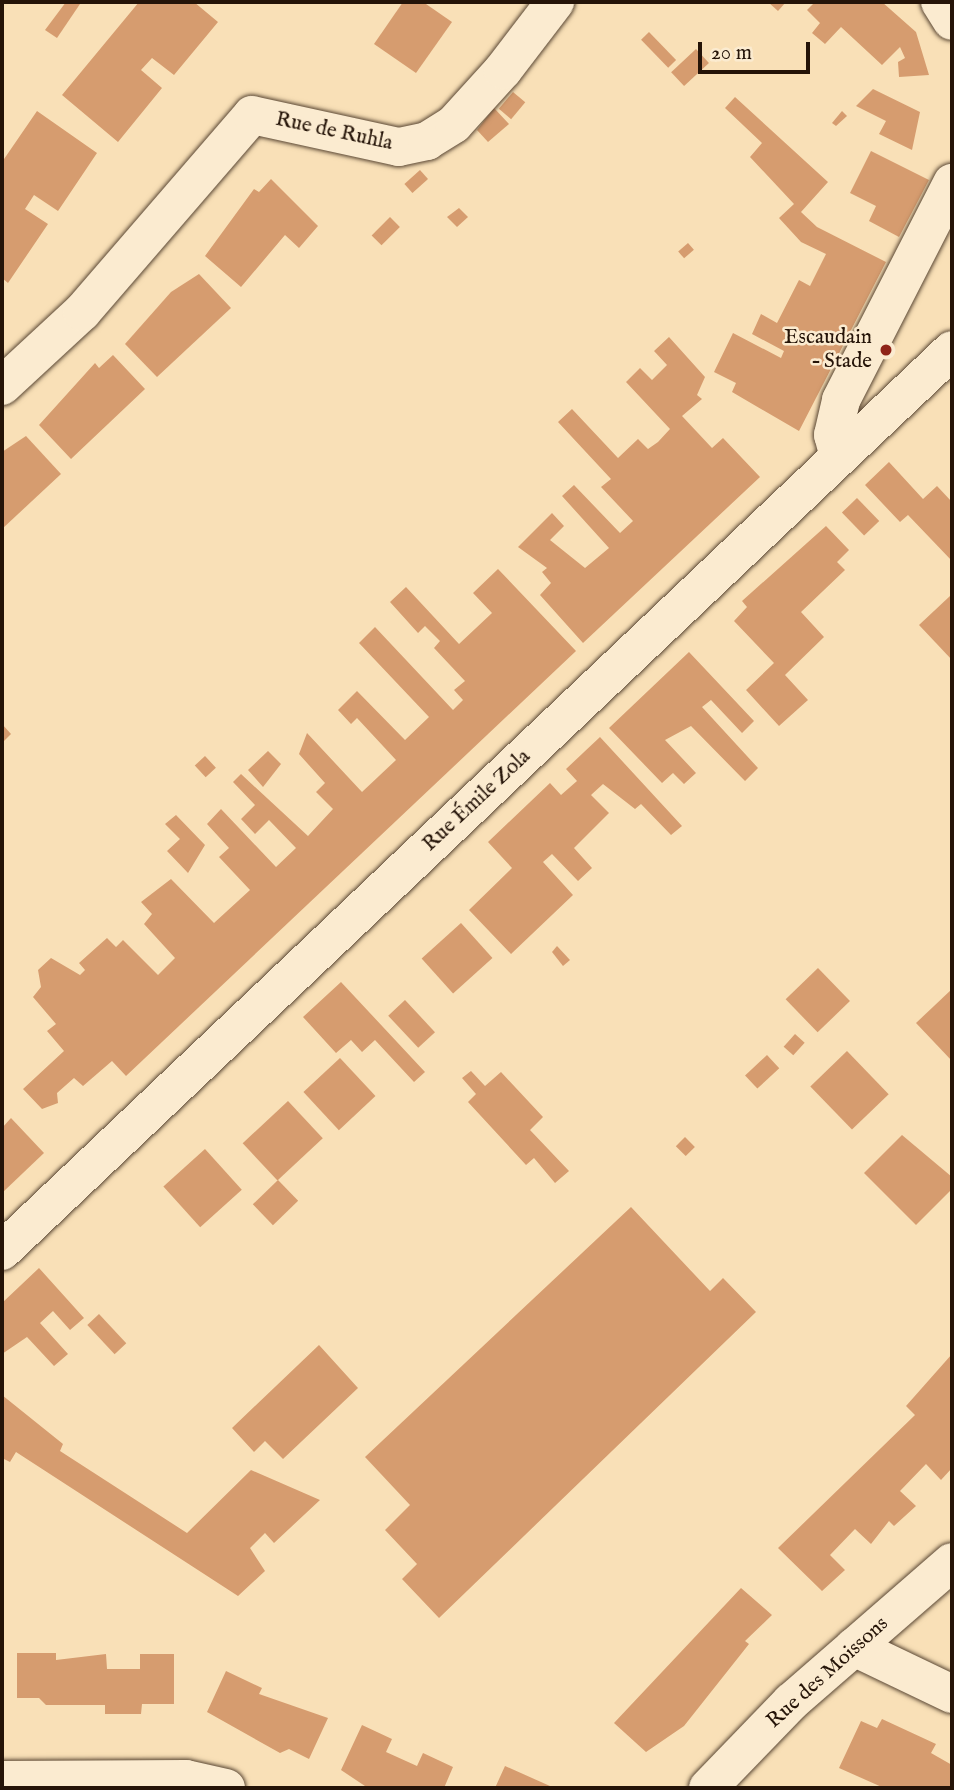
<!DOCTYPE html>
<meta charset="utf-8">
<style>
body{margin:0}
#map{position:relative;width:954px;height:1790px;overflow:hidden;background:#f9e0b7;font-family:"IM FELL English",serif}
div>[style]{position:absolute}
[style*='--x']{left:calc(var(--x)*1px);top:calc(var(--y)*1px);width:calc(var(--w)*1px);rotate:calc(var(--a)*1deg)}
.building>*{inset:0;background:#d69c6f;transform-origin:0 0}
.roads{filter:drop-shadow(0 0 2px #5a4734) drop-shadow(0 0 2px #5a4734)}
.minor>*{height:38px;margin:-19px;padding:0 19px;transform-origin:19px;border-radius:19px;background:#fbebd0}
.dots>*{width:19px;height:19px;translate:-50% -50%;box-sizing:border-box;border:4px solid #fbebd0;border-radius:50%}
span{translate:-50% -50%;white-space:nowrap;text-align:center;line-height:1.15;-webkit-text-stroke:5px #fbebd0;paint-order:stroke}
.street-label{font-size:21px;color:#251408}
.poi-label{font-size:21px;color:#251408}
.right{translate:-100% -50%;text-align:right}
.frame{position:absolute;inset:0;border:4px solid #251408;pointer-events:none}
.scale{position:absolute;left:698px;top:42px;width:112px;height:32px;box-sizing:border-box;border:4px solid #251408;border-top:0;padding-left:9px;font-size:21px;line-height:24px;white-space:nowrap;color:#251408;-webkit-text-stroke:5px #fbebd0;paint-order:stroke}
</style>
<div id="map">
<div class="building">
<i style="clip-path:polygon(66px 2px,80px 4px,57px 38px,45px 30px)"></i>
<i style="clip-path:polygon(139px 2px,194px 2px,218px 22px,174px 75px,152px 58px,141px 70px,162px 88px,118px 142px,62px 95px)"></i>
<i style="clip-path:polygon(403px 2px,426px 4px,452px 22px,416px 73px,374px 44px)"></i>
<i style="clip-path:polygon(768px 2px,786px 2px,778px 11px)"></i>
<i style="clip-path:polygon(815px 2px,882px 2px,916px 32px,929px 75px,899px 77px,898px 62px,905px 58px,900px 47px,882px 65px,841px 27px,825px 44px,812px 33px,820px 23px,807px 10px)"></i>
<i style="left:649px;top:32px;width:39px;height:11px;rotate:46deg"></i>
<i style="left:696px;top:49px;width:19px;height:34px;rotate:47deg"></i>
<i style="clip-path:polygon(873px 89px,920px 112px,912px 150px,879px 134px,886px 121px,856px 106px)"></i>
<i style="left:513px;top:92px;width:16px;height:22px;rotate:40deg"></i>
<i style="clip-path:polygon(735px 97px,828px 182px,801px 212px,817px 227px,886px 262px,799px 431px,732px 392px,736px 383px,714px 372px,733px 333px,781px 358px,784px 351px,752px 334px,761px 314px,777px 323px,799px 280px,810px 286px,826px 254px,801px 242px,779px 218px,794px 204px,750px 157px,762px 143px,725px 108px)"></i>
<i style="clip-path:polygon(494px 108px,509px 124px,488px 142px,477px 130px)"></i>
<i style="clip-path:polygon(37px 111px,97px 153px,58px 211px,34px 195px,25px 209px,48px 224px,8px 283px,2px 278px,2px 162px)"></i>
<i style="clip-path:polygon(842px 111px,847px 116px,836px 126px,832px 123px)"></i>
<i style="clip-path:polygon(871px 151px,929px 180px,899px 237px,869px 221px,876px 206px,850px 193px)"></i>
<i style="left:420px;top:170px;width:12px;height:21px;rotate:48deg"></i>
<i style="clip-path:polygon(271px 179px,318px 226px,299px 248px,285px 235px,241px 287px,205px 256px,254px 189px,259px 192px)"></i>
<i style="clip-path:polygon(459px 208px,468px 217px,457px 227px,447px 217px)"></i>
<i style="left:390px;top:217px;width:14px;height:26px;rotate:45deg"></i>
<i style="left:688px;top:243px;width:9px;height:13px;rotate:49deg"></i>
<i style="clip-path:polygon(199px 274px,231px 308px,157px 377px,125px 344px,171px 292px)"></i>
<i style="clip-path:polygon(669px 337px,705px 377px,697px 395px,702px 399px,682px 416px,712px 448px,723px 438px,760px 477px,583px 643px,540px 595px,551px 583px,542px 572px,547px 568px,518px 547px,552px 513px,564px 526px,550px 540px,585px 568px,609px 548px,562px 496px,574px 485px,620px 533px,633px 521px,601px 487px,611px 479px,558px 422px,572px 409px,618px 458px,638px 439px,648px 449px,658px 442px,670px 429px,626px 382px,640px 368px,652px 380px,667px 365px,654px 351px)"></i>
<i style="clip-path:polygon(113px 355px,145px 389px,71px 459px,39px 425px,95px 363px,99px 368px)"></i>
<i style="clip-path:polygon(26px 436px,61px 474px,2px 529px,2px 452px)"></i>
<i style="clip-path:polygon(889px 462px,923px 499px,937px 486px,952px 502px,952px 561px,908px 515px,900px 522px,865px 485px)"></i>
<i style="left:857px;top:498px;width:32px;height:21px;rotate:46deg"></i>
<i style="clip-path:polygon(826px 526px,849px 550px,837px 562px,845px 570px,801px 612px,824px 637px,785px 675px,808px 700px,779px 726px,746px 690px,774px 663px,734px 621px,747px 607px,742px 601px)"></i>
<i style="clip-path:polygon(498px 569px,576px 651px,126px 1076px,112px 1061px,83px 1086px,74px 1078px,57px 1093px,58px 1103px,42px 1109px,23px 1089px,64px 1051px,47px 1031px,56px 1024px,33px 997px,41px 987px,38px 970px,51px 958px,80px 975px,85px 970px,79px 963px,107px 938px,116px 947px,123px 940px,158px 975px,175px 958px,144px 924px,152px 914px,141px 902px,171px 879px,214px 923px,250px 890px,219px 857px,229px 848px,207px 824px,221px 809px,276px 867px,296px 848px,269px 820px,255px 834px,241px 819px,255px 805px,233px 782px,241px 774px,308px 836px,333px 809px,316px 792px,325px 783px,299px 754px,307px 733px,362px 792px,396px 760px,357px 718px,351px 724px,338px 710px,357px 691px,405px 740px,429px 717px,359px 643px,375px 627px,453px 710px,463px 700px,454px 690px,465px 681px,434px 648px,440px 641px,425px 626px,418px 633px,390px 602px,406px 587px,459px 644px,492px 613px,473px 593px)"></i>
<i style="clip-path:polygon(950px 596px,952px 599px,952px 660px,919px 625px)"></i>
<i style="clip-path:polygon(689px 652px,754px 721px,742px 733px,711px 700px,702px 707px,758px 768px,745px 781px,691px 726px,665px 740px,696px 773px,684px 784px,673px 773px,662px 783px,609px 728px)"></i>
<i style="clip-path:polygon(2px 724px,11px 734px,2px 743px)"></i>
<i style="clip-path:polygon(600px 737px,682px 826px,671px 835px,641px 804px,635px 809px,603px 784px,591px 795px,609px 813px,574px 848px,592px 868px,578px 881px,552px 854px,543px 862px,573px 895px,511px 954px,469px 910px,512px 868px,488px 842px,550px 783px,561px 795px,577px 781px,566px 769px)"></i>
<i style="clip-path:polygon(268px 751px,281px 764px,263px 787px,248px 770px)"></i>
<i style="left:205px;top:756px;width:16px;height:14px;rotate:47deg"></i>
<i style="clip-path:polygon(176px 815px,205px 845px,188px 873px,167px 851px,180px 839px,165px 824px)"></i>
<i style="left:461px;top:923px;width:47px;height:53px;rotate:48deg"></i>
<i style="clip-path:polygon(557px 946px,570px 960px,563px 966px,552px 952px)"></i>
<i style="left:818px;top:968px;width:46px;height:45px;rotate:46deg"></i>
<i style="clip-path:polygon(341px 982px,425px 1072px,414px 1082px,375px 1040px,362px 1052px,351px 1040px,336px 1053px,303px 1017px)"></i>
<i style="clip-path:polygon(952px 989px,952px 1061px,916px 1023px)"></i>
<i style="left:405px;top:1000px;width:44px;height:23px;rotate:47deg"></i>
<i style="left:795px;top:1034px;width:13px;height:17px;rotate:42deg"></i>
<i style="left:847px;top:1051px;width:60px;height:51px;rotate:46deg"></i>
<i style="left:767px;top:1055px;width:18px;height:30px;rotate:47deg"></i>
<i style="left:340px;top:1058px;width:52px;height:50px;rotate:47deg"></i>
<i style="clip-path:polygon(471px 1071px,485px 1086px,501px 1072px,543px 1117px,530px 1130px,569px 1171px,555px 1183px,534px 1158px,526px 1165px,468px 1102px,476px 1094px,462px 1078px)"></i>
<i style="left:288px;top:1101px;width:51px;height:62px;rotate:47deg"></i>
<i style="clip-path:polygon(11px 1118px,44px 1153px,2px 1193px,2px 1128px)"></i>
<i style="clip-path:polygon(902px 1135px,952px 1177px,952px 1189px,916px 1225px,864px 1173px)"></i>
<i style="left:685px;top:1137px;width:14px;height:13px;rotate:45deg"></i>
<i style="left:205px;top:1149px;width:55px;height:56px;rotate:48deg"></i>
<i style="left:278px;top:1180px;width:29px;height:35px;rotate:46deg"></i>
<i style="clip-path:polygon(631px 1207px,710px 1291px,723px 1278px,756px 1312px,439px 1618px,402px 1579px,417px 1564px,385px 1530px,410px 1505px,365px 1457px)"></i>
<i style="clip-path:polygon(39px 1268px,84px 1318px,70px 1330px,53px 1311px,40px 1323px,68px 1354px,54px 1366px,27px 1337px,2px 1354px,2px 1303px)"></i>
<i style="left:99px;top:1314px;width:40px;height:16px;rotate:47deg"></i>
<i style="clip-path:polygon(319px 1345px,358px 1388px,283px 1459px,265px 1441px,254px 1452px,232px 1428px)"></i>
<i style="clip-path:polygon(952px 1354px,952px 1468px,941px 1480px,926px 1464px,900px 1491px,916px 1506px,894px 1526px,889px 1521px,871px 1544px,855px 1529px,830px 1555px,845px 1570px,822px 1591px,778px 1548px,915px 1415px,906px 1406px)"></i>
<i style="clip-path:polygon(2px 1395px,63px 1444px,60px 1451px,187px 1533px,251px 1470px,320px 1500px,274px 1543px,265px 1533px,250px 1548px,265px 1571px,238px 1596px,16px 1452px,10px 1462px,2px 1458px)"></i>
<i style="clip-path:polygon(741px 1588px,772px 1615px,745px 1641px,749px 1644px,684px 1726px,646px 1752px,614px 1723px)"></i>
<i style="clip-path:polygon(17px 1653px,56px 1653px,56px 1660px,106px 1654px,107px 1669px,140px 1669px,140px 1654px,174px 1654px,174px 1704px,142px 1704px,141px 1714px,105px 1714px,105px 1705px,46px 1705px,39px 1698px,17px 1698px)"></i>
<i style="clip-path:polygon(226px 1671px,262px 1688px,259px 1694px,328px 1718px,309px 1759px,289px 1749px,280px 1753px,207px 1712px)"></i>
<i style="clip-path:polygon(882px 1719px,936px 1744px,931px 1753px,952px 1765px,952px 1788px,884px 1788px,839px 1768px,861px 1721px,877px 1728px)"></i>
<i style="clip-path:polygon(362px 1725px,392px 1739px,386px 1752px,417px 1766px,423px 1753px,453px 1767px,444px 1788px,368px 1788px,341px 1770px)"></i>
<i style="clip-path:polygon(505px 1766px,550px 1786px,555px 1788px,495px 1788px)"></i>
</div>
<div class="roads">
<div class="minor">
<i style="--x:940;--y:2;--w:22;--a:58"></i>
<i style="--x:2;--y:386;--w:109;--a:-42.8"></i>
<i style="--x:82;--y:312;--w:260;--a:-49.2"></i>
<i style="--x:252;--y:115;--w:150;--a:12.3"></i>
<i style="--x:399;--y:147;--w:29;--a:-12"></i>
<i style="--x:427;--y:141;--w:32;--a:-32"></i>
<i style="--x:454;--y:124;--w:73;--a:-47.8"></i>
<i style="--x:503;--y:70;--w:86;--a:-52.6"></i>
<i style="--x:839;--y:457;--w:23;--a:-105"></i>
<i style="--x:833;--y:435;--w:36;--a:-77"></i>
<i style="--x:841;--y:400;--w:244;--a:-62.9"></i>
<i style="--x:2;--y:1251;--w:1309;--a:-43.48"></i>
<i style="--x:854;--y:1647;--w:109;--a:25.6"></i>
<i style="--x:2;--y:1780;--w:184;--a:-0.3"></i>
<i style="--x:186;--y:1779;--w:41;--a:12.7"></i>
<i style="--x:708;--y:1788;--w:120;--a:-46"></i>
<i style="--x:791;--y:1702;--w:213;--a:-41"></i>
</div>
</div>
<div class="dots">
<i style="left:886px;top:350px;background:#8f2418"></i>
</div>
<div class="street-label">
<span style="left:334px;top:132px;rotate:12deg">Rue de Ruhla</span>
<span style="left:477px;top:801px;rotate:-43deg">Rue Émile Zola</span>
<span style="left:828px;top:1673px;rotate:-42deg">Rue des Moissons</span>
</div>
<div class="poi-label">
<span class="right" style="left:872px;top:350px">Escaudain<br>– Stade</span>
</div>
<div class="frame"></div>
<div class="scale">20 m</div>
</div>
